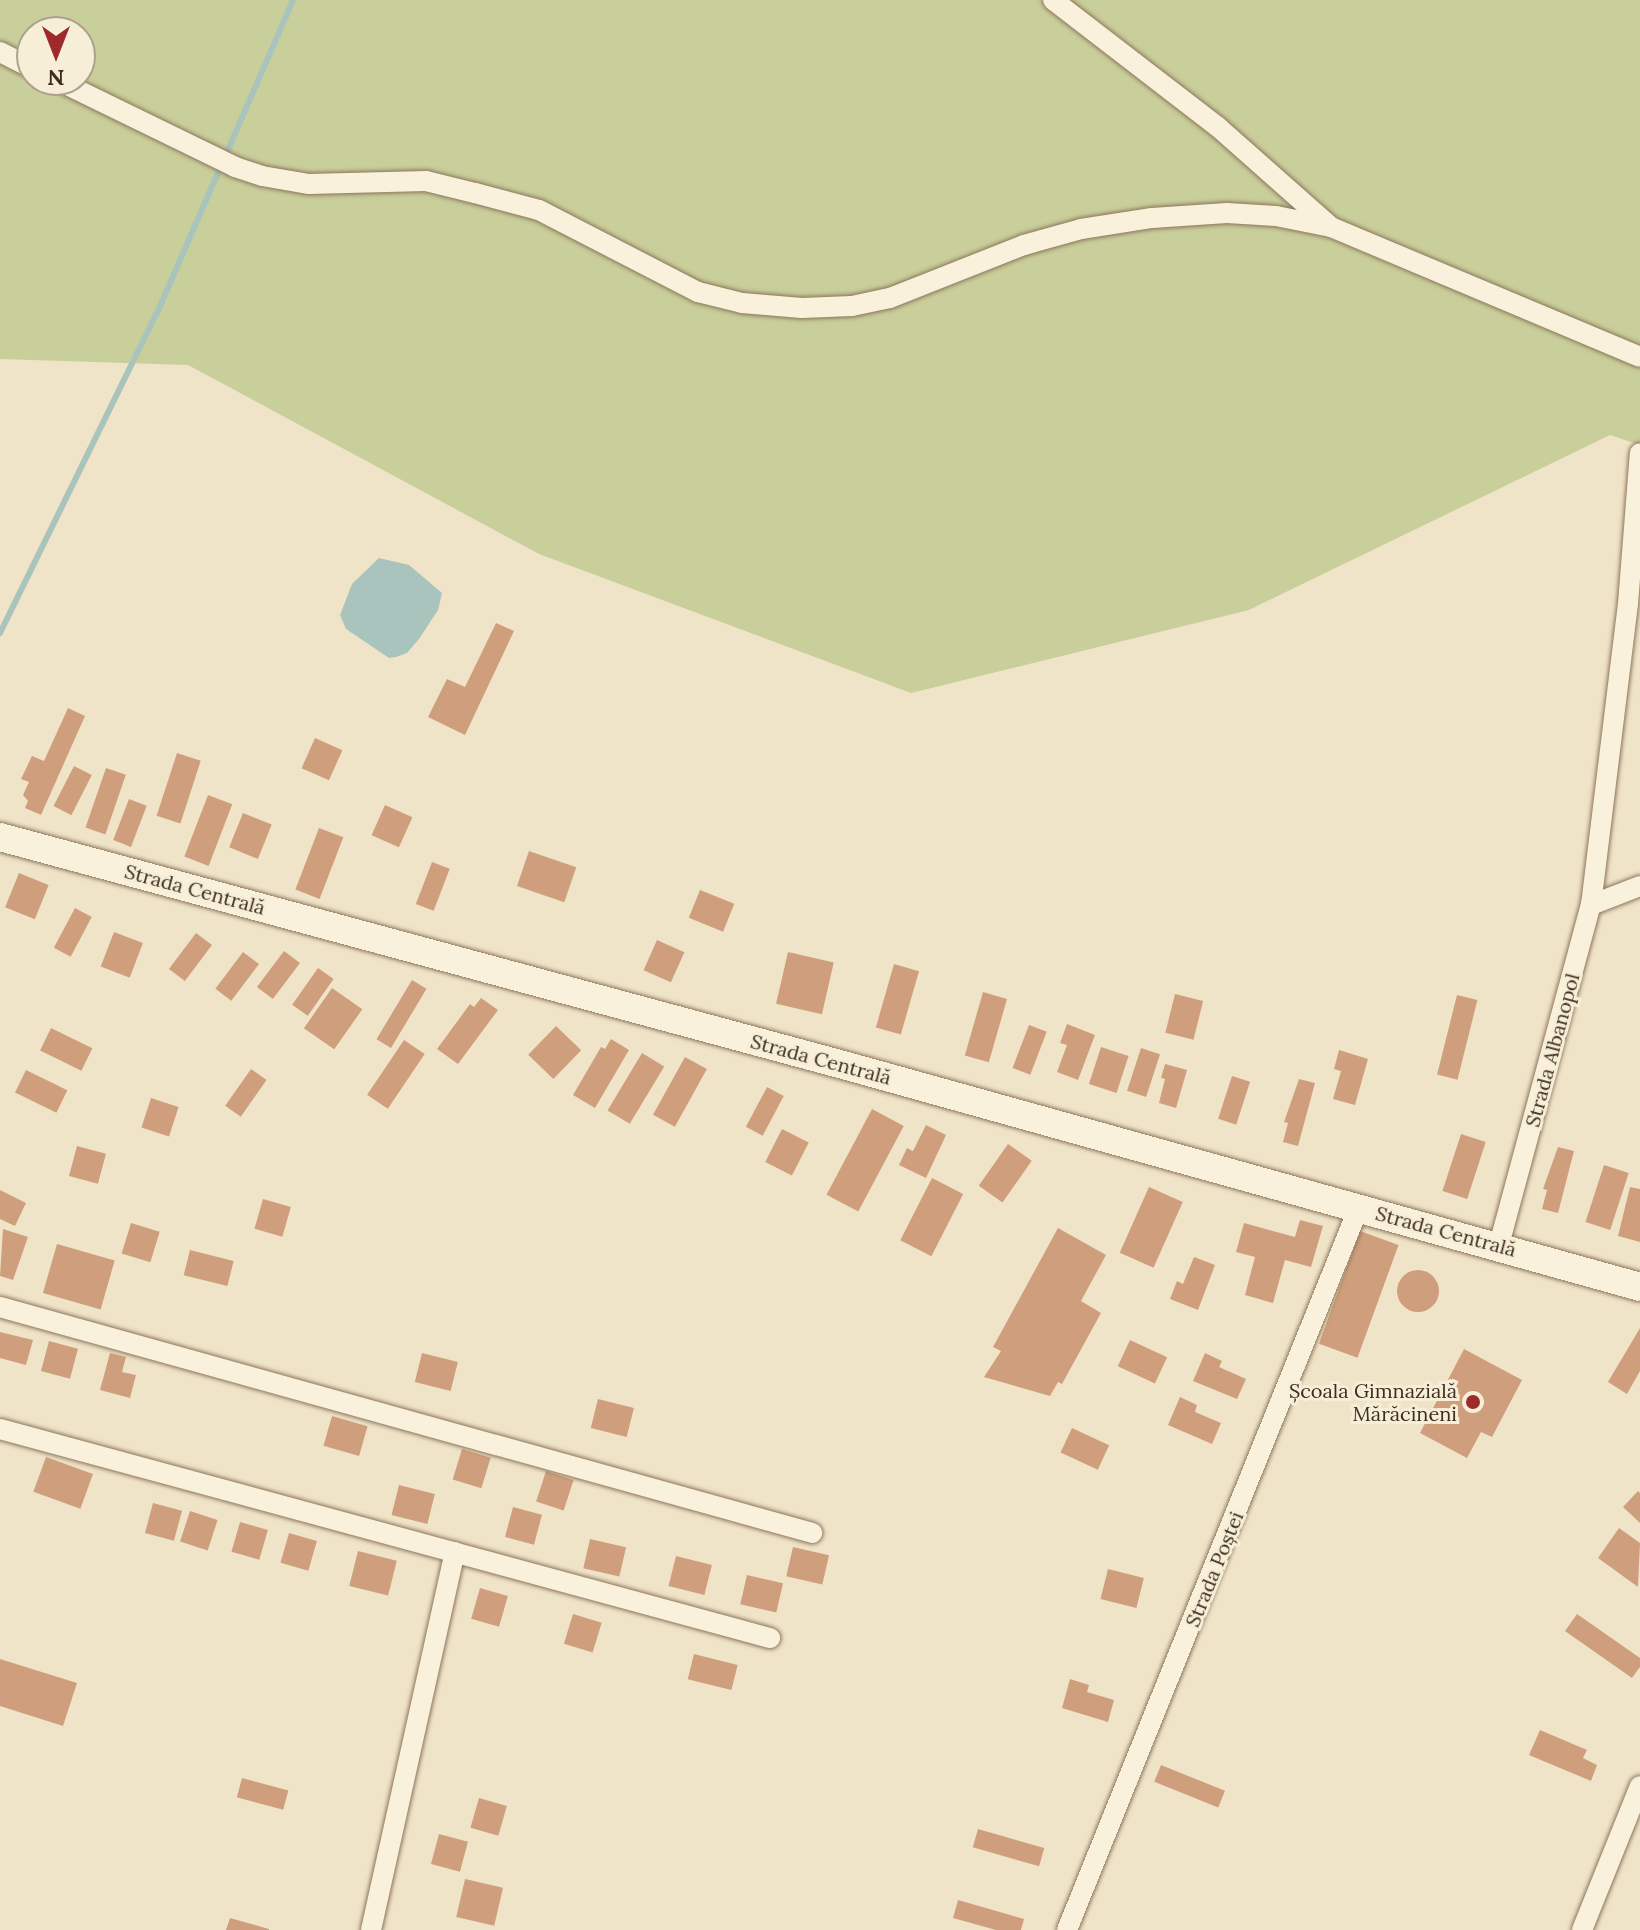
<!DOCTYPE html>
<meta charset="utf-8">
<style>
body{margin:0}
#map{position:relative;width:1640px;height:1930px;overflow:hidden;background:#f0e4c8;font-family:Lora,serif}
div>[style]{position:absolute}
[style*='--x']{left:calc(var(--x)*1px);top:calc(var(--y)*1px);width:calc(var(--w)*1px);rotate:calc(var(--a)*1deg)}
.green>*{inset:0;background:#c9cf9b}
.water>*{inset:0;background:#a9c4bc}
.stream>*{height:6px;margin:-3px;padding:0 3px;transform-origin:3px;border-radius:3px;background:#a9c4bc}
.building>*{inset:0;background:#cf9f7d;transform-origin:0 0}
.round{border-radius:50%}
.roads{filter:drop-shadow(0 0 2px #8d765c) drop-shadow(0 0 2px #8d765c)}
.street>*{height:20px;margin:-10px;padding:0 10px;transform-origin:10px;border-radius:10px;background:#faf1dc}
.secondary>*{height:28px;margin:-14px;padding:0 14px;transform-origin:14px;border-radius:14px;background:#faf1dc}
.dots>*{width:22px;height:22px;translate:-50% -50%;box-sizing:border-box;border:4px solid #f7eed8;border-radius:50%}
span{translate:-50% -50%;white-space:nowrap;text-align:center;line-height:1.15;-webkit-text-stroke:6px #f7eed8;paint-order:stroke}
.street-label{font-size:20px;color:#3d2e20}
.poi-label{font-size:20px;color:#3d2e20}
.right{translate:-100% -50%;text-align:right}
.north{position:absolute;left:16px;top:16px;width:80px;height:80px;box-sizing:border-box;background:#f7eed8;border:2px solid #ada18e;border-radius:50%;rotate:180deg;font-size:22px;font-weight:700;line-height:32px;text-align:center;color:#3d2e20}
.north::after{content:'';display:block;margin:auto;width:28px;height:36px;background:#9e2a2b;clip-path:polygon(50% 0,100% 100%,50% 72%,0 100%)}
</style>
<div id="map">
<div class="green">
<i style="clip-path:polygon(evenodd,0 0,1640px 0,1640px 445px,1610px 435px,1249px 610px,911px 693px,539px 554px,188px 365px,0 359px,0 0,32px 32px,80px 32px,80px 80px,32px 80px,32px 32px)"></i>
</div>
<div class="water">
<i style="clip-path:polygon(379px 558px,409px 565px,442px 593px,438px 610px,419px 639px,407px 653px,396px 657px,389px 658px,346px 629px,340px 615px,352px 584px)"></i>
</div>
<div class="stream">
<i style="--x:0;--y:633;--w:356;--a:-63.9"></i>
<i style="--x:157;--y:313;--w:341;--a:-66.5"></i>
</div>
<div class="building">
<i style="clip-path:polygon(496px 623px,514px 631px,465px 735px,428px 717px,447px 679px,465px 687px)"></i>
<i style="clip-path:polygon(68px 708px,85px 716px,41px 815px,25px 808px,28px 801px,23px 795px,29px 782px,21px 779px,32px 756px,44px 761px)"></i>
<i style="left:315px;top:738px;width:30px;height:33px;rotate:24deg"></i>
<i style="left:177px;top:753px;width:25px;height:66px;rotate:18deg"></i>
<i style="left:74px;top:766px;width:20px;height:45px;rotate:27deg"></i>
<i style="left:106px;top:768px;width:21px;height:63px;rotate:19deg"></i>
<i style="left:208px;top:795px;width:26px;height:66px;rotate:21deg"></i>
<i style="left:129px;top:799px;width:19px;height:44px;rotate:21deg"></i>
<i style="left:385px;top:805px;width:30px;height:33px;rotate:24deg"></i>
<i style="left:243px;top:813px;width:31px;height:37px;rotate:22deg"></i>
<i style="left:319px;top:828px;width:26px;height:66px;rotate:21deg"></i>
<i style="left:529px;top:851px;width:50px;height:37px;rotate:19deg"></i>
<i style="left:432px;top:862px;width:19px;height:45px;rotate:21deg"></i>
<i style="left:19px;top:873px;width:32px;height:37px;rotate:22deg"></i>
<i style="left:700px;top:890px;width:37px;height:30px;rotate:22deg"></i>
<i style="left:75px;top:908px;width:19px;height:45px;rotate:28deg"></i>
<i style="left:114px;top:932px;width:31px;height:37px;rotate:21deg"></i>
<i style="left:196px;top:933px;width:20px;height:45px;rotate:37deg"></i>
<i style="left:657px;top:940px;width:30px;height:33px;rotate:24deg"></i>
<i style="left:284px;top:951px;width:20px;height:45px;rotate:37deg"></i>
<i style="left:243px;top:952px;width:20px;height:46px;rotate:37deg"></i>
<i style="left:788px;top:952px;width:47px;height:53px;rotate:13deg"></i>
<i style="left:894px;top:964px;width:26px;height:66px;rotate:16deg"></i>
<i style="left:318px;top:968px;width:19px;height:45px;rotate:35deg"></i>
<i style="left:412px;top:980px;width:17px;height:69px;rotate:31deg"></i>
<i style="left:332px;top:988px;width:37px;height:49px;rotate:35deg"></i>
<i style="left:983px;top:992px;width:25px;height:66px;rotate:16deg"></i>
<i style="left:1175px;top:994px;width:29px;height:40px;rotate:14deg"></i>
<i style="left:1457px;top:995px;width:21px;height:82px;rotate:14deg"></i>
<i style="clip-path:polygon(481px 998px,498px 1010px,458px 1064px,437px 1049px,470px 1004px,474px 1007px)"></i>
<i style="clip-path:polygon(1067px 1024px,1095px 1035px,1078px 1080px,1057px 1072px,1067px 1045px,1060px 1043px)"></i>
<i style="left:1029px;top:1025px;width:19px;height:46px;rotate:21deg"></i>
<i style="left:556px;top:1026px;width:35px;height:40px;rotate:44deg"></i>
<i style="left:51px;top:1028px;width:46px;height:25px;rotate:26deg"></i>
<i style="clip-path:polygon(611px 1039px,629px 1050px,595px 1108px,573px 1095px,601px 1047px,605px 1049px)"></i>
<i style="left:404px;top:1040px;width:25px;height:66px;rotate:34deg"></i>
<i style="left:1101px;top:1047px;width:29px;height:39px;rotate:18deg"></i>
<i style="left:1141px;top:1048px;width:20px;height:45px;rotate:18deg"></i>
<i style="clip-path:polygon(1339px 1050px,1368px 1059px,1355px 1105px,1333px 1099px,1341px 1071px,1334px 1069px)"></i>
<i style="left:642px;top:1053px;width:26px;height:67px;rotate:31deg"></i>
<i style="left:685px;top:1057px;width:25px;height:66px;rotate:29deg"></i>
<i style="clip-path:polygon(1165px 1064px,1187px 1070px,1176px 1108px,1159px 1103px,1165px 1079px,1161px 1078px)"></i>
<i style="left:251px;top:1069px;width:19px;height:45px;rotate:35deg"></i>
<i style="left:26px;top:1070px;width:46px;height:25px;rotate:26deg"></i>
<i style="left:1232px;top:1076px;width:19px;height:45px;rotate:18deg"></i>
<i style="clip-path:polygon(1299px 1079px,1315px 1083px,1298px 1146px,1283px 1142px,1288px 1123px,1284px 1122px)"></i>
<i style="left:767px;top:1087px;width:19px;height:45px;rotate:28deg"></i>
<i style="left:151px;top:1098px;width:29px;height:31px;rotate:18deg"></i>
<i style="left:872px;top:1109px;width:36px;height:97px;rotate:28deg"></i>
<i style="clip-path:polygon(926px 1125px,946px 1135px,926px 1178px,899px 1165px,907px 1148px,913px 1151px)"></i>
<i style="left:782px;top:1129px;width:30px;height:37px;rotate:27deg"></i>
<i style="left:1461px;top:1134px;width:26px;height:60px;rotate:18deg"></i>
<i style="left:1008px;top:1144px;width:29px;height:51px;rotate:35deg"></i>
<i style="left:77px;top:1146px;width:30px;height:31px;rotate:15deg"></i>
<i style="clip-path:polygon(1558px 1147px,1574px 1151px,1558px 1213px,1542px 1209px,1547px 1190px,1543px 1189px)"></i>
<i style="left:1604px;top:1165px;width:26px;height:60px;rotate:18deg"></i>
<i style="left:932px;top:1178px;width:35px;height:70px;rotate:27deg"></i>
<i style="left:1149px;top:1187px;width:37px;height:72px;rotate:24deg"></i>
<i style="clip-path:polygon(1630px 1187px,1640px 1189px,1640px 1242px,1618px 1236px)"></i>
<i style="clip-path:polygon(0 1190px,26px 1203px,15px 1226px,0 1219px)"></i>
<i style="left:263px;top:1199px;width:29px;height:31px;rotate:16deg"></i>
<i style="clip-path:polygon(1300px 1220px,1323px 1226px,1311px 1267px,1285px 1260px,1273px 1303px,1245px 1295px,1255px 1257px,1236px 1252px,1244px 1223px,1295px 1237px)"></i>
<i style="left:131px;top:1223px;width:30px;height:32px;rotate:17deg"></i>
<i style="clip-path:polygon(1058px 1228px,1106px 1255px,1081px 1301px,1101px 1313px,1062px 1384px,1058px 1382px,1050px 1396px,984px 1377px,1001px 1351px,993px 1347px)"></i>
<i style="clip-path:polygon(3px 1229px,28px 1237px,13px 1280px,0 1276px)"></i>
<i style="left:1360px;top:1231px;width:41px;height:120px;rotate:20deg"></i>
<i style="left:57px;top:1244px;width:60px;height:51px;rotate:16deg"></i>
<i style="left:190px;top:1250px;width:45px;height:26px;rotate:14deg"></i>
<i style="clip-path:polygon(1194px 1257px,1215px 1265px,1198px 1310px,1170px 1299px,1177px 1281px,1183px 1284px)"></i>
<i class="round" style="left:1397px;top:1270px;width:42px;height:42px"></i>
<i style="clip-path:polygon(1640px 1328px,1640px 1371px,1627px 1394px,1608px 1382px)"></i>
<i style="clip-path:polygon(0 1332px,33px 1340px,26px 1365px,0 1358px)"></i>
<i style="left:1130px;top:1340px;width:41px;height:29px;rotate:25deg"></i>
<i style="left:49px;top:1341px;width:30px;height:31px;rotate:15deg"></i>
<i style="clip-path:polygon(1464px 1349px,1522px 1380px,1492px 1437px,1481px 1432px,1467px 1458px,1420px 1433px)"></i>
<i style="clip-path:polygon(110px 1353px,126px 1357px,122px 1372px,136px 1375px,130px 1398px,100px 1390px)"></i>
<i style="left:422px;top:1353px;width:37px;height:30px;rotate:14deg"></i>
<i style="clip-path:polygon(1205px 1353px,1222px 1361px,1219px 1367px,1246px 1379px,1237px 1399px,1193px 1381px)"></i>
<i style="clip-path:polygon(1180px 1397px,1197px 1405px,1195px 1412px,1221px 1423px,1212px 1444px,1168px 1425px)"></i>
<i style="left:598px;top:1399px;width:37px;height:30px;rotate:14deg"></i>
<i style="left:332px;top:1416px;width:37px;height:31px;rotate:16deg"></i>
<i style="left:1072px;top:1428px;width:41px;height:27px;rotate:25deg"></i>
<i style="left:462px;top:1449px;width:30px;height:32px;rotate:17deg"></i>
<i style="left:46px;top:1457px;width:50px;height:37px;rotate:20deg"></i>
<i style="left:546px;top:1471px;width:29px;height:32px;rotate:18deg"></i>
<i style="left:399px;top:1485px;width:37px;height:31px;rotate:14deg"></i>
<i style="clip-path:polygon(1638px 1491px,1640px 1493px,1640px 1523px,1623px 1507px)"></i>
<i style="left:153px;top:1503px;width:30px;height:31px;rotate:15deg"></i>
<i style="left:513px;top:1507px;width:30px;height:31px;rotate:15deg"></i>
<i style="left:190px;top:1511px;width:29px;height:32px;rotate:18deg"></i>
<i style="left:240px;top:1522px;width:29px;height:31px;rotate:16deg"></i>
<i style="clip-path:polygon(1619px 1528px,1640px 1543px,1638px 1587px,1598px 1558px)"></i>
<i style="left:289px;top:1533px;width:29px;height:31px;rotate:16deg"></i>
<i style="left:590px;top:1539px;width:37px;height:30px;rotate:13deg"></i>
<i style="left:793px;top:1547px;width:37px;height:30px;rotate:13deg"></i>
<i style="left:358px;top:1551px;width:40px;height:36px;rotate:14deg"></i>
<i style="left:676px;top:1556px;width:37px;height:31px;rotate:14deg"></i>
<i style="left:1108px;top:1569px;width:37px;height:31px;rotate:14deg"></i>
<i style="left:747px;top:1575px;width:37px;height:30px;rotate:13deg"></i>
<i style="left:480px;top:1588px;width:29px;height:32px;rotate:16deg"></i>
<i style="left:573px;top:1614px;width:30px;height:31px;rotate:17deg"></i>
<i style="clip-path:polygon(1577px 1614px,1640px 1658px,1640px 1667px,1632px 1678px,1565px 1631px)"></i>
<i style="left:694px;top:1654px;width:45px;height:26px;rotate:14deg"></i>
<i style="clip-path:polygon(0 1659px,77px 1683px,63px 1726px,0 1706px)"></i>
<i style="clip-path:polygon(1070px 1679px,1089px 1685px,1087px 1692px,1114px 1700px,1108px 1722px,1062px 1708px)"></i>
<i style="clip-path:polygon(1540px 1730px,1587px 1750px,1583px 1758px,1597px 1765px,1591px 1781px,1529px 1755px)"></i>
<i style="left:1161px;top:1765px;width:69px;height:18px;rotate:22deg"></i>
<i style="left:242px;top:1778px;width:48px;height:20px;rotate:15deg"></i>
<i style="left:479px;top:1798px;width:29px;height:31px;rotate:16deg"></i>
<i style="left:978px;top:1829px;width:69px;height:19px;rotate:16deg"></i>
<i style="left:439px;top:1834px;width:30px;height:31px;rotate:15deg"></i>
<i style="left:465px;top:1879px;width:39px;height:39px;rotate:13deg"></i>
<i style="clip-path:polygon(958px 1900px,1024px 1919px,1021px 1930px,996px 1930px,953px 1918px)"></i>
<i style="clip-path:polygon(230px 1918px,269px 1929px,269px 1930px,226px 1930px)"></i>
</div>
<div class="roads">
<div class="street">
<i style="--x:1053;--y:0;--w:208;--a:37.6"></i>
<i style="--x:1218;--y:127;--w:151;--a:41.5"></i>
<i style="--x:1331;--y:227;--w:335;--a:22.8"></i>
<i style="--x:0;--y:52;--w:36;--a:27"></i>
<i style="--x:57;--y:80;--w:198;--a:26"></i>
<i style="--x:235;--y:167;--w:28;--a:18"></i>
<i style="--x:262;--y:176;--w:48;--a:9.7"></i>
<i style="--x:309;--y:184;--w:117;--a:-1.5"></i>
<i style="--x:426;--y:181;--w:50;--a:13.8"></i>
<i style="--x:475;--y:193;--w:66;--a:14.9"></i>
<i style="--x:539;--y:210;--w:179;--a:27.3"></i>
<i style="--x:698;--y:292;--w:45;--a:14"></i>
<i style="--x:742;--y:303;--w:60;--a:4.8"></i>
<i style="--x:802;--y:308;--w:50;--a:-2.3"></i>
<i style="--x:852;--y:306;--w:39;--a:-12"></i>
<i style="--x:890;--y:298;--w:144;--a:-21.6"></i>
<i style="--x:1024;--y:245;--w:59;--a:-15.7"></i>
<i style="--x:1081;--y:229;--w:72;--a:-8.8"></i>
<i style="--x:1152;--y:218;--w:75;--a:-3.8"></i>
<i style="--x:1227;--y:213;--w:49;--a:3.5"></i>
<i style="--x:1276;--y:216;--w:56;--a:11.3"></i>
<i style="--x:1591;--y:905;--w:53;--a:-21.2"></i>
<i style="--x:1499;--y:1245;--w:352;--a:-74.9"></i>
<i style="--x:1591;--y:905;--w:303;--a:-83"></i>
<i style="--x:1628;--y:604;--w:151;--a:-85.5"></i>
<i style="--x:0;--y:1307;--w:843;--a:15.55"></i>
<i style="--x:0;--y:1429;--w:798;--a:15.19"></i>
<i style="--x:371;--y:1930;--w:387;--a:-77.5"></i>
<i style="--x:1067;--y:1930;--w:780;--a:-68.01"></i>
<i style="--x:1582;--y:1930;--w:155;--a:-68.1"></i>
</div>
<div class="secondary">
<i style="--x:0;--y:837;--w:877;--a:15.13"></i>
<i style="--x:847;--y:1066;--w:823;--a:15.57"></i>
</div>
</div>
<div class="dots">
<i style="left:1473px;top:1402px;background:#9e2a2b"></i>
</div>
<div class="street-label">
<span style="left:195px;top:889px;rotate:15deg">Strada Centrală</span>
<span style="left:1552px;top:1050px;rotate:-75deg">Strada Albanopol</span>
<span style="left:821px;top:1059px;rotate:15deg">Strada Centrală</span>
<span style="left:1446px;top:1231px;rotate:15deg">Strada Centrală</span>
<span style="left:1214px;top:1569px;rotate:-68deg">Strada Poștei</span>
</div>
<div class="poi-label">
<span class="right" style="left:1457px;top:1402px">Școala Gimnazială<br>Mărăcineni</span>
</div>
<div class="north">N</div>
</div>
